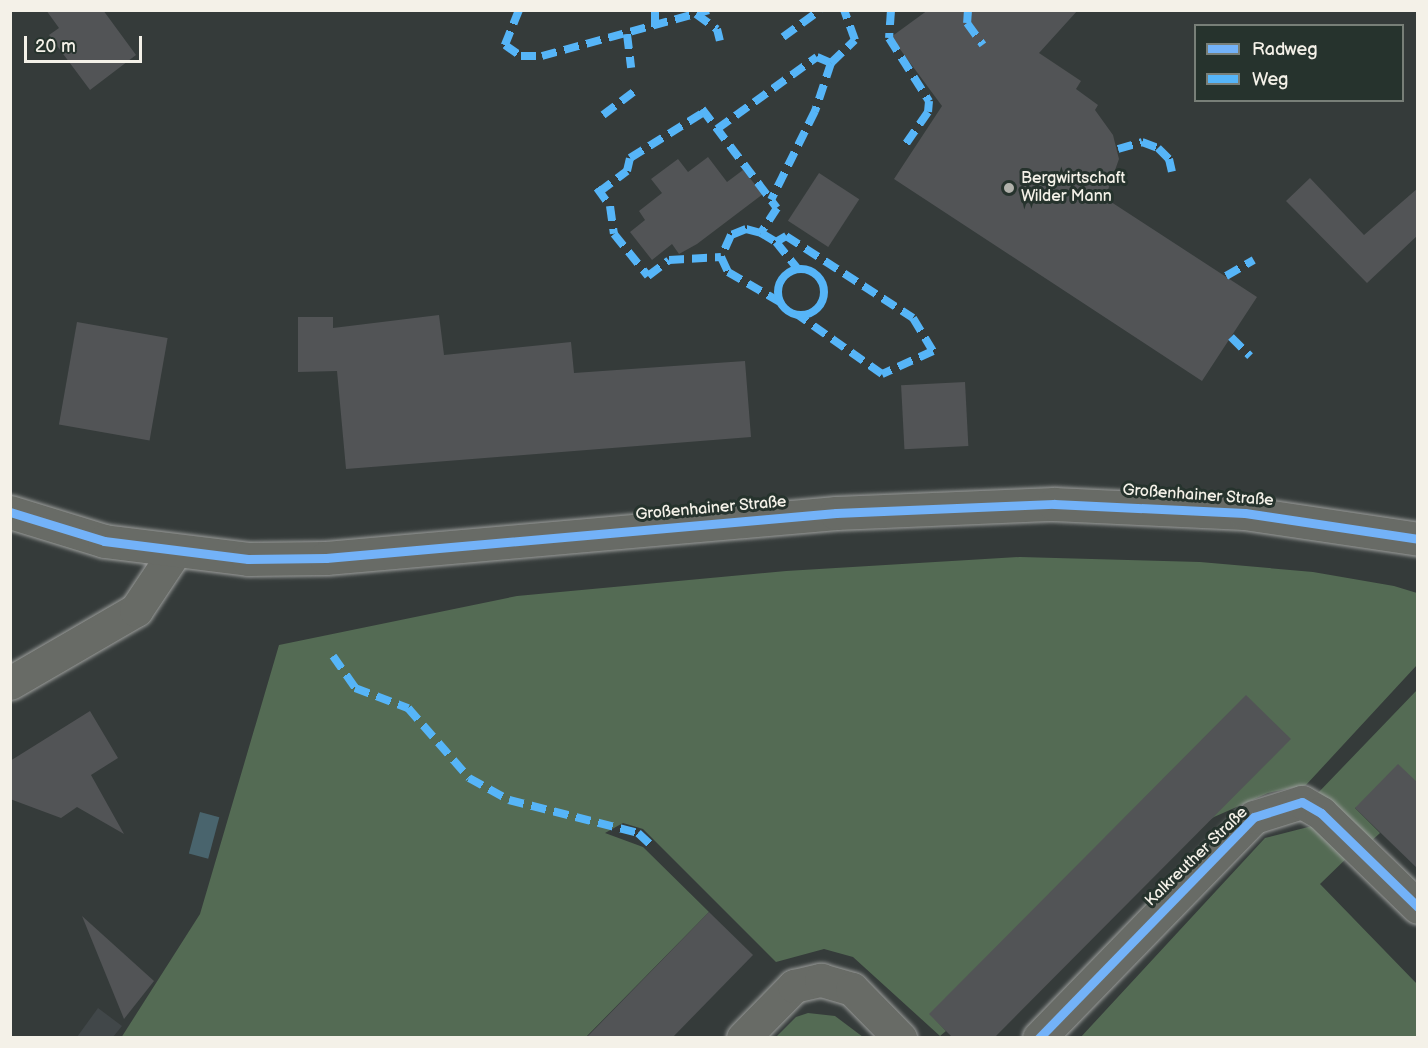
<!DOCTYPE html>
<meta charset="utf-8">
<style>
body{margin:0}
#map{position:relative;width:1428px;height:1048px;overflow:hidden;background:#353b3a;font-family:"Balsamiq Sans",sans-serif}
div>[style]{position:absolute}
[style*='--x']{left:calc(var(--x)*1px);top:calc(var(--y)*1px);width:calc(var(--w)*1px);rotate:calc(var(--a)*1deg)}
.built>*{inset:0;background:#414749}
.green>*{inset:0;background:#546b54}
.water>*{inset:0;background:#49646d;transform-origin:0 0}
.building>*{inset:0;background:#525456;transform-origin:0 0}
.roads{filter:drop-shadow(0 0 2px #9c9e9c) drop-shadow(0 0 2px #9c9e9c)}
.street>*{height:33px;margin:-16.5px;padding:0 16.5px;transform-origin:16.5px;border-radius:16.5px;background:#686b66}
.secondary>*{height:33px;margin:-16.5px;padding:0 16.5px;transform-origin:16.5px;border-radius:16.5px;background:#686b66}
.quiet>*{height:8px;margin-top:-4px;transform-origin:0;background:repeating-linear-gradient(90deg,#56b5f8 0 15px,transparent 0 23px)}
.quiet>.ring{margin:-4px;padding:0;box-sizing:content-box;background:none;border:8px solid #56b5f8;border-radius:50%}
.cycleway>*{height:9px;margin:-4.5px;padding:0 4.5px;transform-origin:4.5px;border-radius:4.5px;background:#73b2f8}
.dots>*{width:16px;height:16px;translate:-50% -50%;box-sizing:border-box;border:3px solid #26332d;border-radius:50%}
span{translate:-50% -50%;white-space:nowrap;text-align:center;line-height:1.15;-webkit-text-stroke:6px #26332d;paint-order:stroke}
.poi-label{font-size:16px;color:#f4f1e8}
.left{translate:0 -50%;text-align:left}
.street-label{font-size:16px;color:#f4f1e8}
.frame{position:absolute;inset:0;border:12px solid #f4f1e8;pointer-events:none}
.legend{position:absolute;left:1194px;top:24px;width:210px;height:78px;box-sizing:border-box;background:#26332d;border:2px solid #787f78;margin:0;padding:8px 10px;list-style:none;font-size:18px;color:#f4f1e8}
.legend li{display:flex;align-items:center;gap:12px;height:30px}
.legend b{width:30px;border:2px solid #787f78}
.scale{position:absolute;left:24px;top:36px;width:118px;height:27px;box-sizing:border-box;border:3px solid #f4f1e8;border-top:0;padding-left:8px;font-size:18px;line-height:21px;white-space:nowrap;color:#f4f1e8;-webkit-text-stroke:4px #26332d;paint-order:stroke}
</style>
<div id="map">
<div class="built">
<i style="clip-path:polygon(98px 1008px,122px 1026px,113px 1037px,77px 1037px)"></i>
</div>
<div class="green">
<i style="clip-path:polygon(1020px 557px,1200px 562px,1313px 572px,1394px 586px,1417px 593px,1417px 665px,1306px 785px,1268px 793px,1214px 817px,930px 1014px,946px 1031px,940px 1036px,853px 957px,824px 949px,776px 962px,643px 829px,623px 823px,605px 833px,643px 847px,709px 912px,586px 1037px,121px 1038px,200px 914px,279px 645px,517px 596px,786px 571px)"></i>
<i style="clip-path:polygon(1417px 690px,1417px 783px,1355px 808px,1380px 833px,1367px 845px,1316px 795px)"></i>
<i style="clip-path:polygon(1320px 824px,1352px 853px,1320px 884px,1417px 984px,1417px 1037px,1080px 1038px,1265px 838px)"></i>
<i style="clip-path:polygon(808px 1013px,835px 1016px,863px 1037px,776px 1037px,796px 1017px)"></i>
</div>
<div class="water">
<i style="left:200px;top:812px;width:20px;height:43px;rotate:15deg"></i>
</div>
<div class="building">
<i style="clip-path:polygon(46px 10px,103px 10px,136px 55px,90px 90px,49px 35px,59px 28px)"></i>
<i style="clip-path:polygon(928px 10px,1078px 10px,1039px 53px,1081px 81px,1076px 89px,1098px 105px,1095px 110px,1113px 135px,1119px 159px,1105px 198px,1257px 297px,1202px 381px,894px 179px,942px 106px,891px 37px)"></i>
<i style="clip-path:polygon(708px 157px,727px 182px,743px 170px,763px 194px,697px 244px,679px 254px,672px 244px,652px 260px,630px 232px,645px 220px,639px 211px,662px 193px,651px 179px,678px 159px,688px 172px)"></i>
<i style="left:819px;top:173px;width:48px;height:57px;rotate:33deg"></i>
<i style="clip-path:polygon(1310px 178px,1364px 235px,1418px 188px,1418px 235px,1367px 283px,1286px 201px)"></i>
<i style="clip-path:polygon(439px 315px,444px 355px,571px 342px,574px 373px,745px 361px,751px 437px,346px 469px,337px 371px,298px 372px,298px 317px,333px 317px,333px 328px)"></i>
<i style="left:77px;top:322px;width:92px;height:104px;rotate:10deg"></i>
<i style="left:965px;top:382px;width:64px;height:64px;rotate:87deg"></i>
<i style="clip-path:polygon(1246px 695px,1291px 739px,994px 1038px,953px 1038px,929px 1014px)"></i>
<i style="clip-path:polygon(90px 711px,118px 758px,91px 775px,124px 834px,77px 807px,61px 818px,10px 799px,10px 761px)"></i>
<i style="clip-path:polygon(1398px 764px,1418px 783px,1418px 869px,1355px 808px)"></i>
<i style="clip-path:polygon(709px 912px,753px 955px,672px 1038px,586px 1038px)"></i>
<i style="clip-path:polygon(82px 916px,154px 981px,124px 1019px)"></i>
</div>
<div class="roads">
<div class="street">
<i style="--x:10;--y:683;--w:146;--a:-30.1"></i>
<i style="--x:136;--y:610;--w:69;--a:-56.3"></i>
<i style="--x:743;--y:1038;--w:73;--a:-45.6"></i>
<i style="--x:794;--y:986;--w:28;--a:-13"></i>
<i style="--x:821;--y:980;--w:32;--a:16"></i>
<i style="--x:852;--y:989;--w:69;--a:45.6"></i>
<i style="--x:1039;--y:1038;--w:308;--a:-45.8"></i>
<i style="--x:1254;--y:817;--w:50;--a:-17.4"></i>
<i style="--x:1302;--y:802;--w:22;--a:30"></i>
<i style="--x:1321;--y:813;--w:135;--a:44.1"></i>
</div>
<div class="secondary">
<i style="--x:10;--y:512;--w:98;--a:17.1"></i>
<i style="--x:104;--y:541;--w:145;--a:7.1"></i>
<i style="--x:248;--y:559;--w:78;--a:-0.7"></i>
<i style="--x:326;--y:558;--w:512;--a:-5.04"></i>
<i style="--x:836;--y:513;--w:218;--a:-2.4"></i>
<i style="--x:1054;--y:504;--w:191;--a:2.7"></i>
<i style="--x:1245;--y:513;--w:175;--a:8.5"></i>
</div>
</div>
<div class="quiet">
<i style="--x:519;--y:10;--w:38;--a:112"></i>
<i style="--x:505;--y:45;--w:19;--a:35"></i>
<i style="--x:521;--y:56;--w:21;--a:0"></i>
<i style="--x:542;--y:56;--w:173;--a:-15.4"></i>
<i style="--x:891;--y:10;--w:28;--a:94"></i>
<i style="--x:889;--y:38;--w:75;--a:57.6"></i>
<i style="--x:929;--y:101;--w:11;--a:95"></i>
<i style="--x:928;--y:112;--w:44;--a:124.8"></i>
<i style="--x:968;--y:10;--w:13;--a:94"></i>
<i style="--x:967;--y:23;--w:27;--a:54"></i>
<i style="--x:696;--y:14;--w:26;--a:36"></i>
<i style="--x:717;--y:29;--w:12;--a:76"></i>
<i style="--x:655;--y:27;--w:17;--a:-90"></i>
<i style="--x:627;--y:34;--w:34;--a:83"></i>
<i style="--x:783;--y:37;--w:46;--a:-36.1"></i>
<i style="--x:831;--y:63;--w:33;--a:-44"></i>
<i style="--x:855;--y:40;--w:32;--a:-110"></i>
<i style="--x:702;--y:109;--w:124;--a:52.9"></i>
<i style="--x:777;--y:208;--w:30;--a:123"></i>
<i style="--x:761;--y:233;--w:17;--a:31"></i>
<i style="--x:776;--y:242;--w:36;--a:51"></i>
<i style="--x:603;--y:115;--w:40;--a:-37"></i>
<i style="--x:717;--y:129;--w:123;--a:-35.8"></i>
<i style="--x:817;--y:57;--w:15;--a:23"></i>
<i style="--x:831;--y:63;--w:51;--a:108.4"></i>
<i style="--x:815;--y:111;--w:99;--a:116.3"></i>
<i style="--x:1118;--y:149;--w:25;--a:-16"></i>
<i style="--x:1142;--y:142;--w:17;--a:21"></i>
<i style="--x:1158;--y:148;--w:16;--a:45"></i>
<i style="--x:1169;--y:159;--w:13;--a:77"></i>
<i style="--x:597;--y:188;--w:22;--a:54"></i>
<i style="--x:610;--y:206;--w:28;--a:82"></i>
<i style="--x:614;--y:234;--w:54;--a:51"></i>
<i style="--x:648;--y:276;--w:26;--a:-37"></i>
<i style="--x:669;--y:260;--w:52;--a:-3.3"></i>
<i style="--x:599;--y:192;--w:35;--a:-37"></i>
<i style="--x:627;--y:171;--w:13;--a:-77"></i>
<i style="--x:630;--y:158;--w:87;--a:-31.9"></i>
<i style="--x:761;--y:233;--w:16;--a:-165"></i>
<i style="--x:746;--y:229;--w:16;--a:158"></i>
<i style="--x:731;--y:235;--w:24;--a:114"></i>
<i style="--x:721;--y:257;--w:17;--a:65"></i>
<i style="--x:728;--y:272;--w:60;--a:30"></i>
<i style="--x:776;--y:242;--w:12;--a:-31"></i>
<i style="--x:786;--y:236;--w:151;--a:32.8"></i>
<i style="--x:913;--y:318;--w:39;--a:59"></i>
<i style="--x:933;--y:351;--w:56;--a:155.7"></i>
<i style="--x:882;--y:374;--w:103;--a:-144.9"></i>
<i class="ring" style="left:778px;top:269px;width:38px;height:38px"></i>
<i style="--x:1226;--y:276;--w:32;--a:-30"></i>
<i style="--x:1231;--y:337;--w:27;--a:45"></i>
<i style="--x:333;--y:656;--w:39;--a:55"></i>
<i style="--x:355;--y:688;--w:57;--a:20.7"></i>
<i style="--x:408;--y:708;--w:93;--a:48.9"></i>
<i style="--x:469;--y:778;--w:46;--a:28.8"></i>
<i style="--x:509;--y:800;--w:133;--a:14.3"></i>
<i style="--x:638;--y:833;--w:22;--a:43"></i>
</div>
<div class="cycleway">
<i style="--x:10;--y:512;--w:98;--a:17.1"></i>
<i style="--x:104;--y:541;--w:145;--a:7.1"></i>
<i style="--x:248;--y:559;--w:78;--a:-0.7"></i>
<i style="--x:326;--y:558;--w:512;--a:-5.04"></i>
<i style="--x:836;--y:513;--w:218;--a:-2.4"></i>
<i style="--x:1054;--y:504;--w:191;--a:2.7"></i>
<i style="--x:1245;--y:513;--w:175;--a:8.5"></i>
<i style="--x:1039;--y:1038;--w:308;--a:-45.8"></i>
<i style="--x:1254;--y:817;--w:50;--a:-17.4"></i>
<i style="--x:1302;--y:802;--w:22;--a:30"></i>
<i style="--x:1321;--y:813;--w:135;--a:44.1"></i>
</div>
<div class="dots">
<i style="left:1009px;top:188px;background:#b1b1ab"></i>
</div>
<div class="poi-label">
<span class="left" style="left:1021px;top:188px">Bergwirtschaft<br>Wilder Mann</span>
</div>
<div class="street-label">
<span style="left:1198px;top:496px;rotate:4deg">Großenhainer Straße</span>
<span style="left:711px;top:509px;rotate:-5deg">Großenhainer Straße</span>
<span style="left:1197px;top:857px;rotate:-44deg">Kalkreuther Straße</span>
</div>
<div class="frame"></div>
<ul class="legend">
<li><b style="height:8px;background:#73b2f8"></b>Radweg</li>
<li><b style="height:8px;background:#56b5f8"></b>Weg</li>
</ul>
<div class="scale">20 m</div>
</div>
